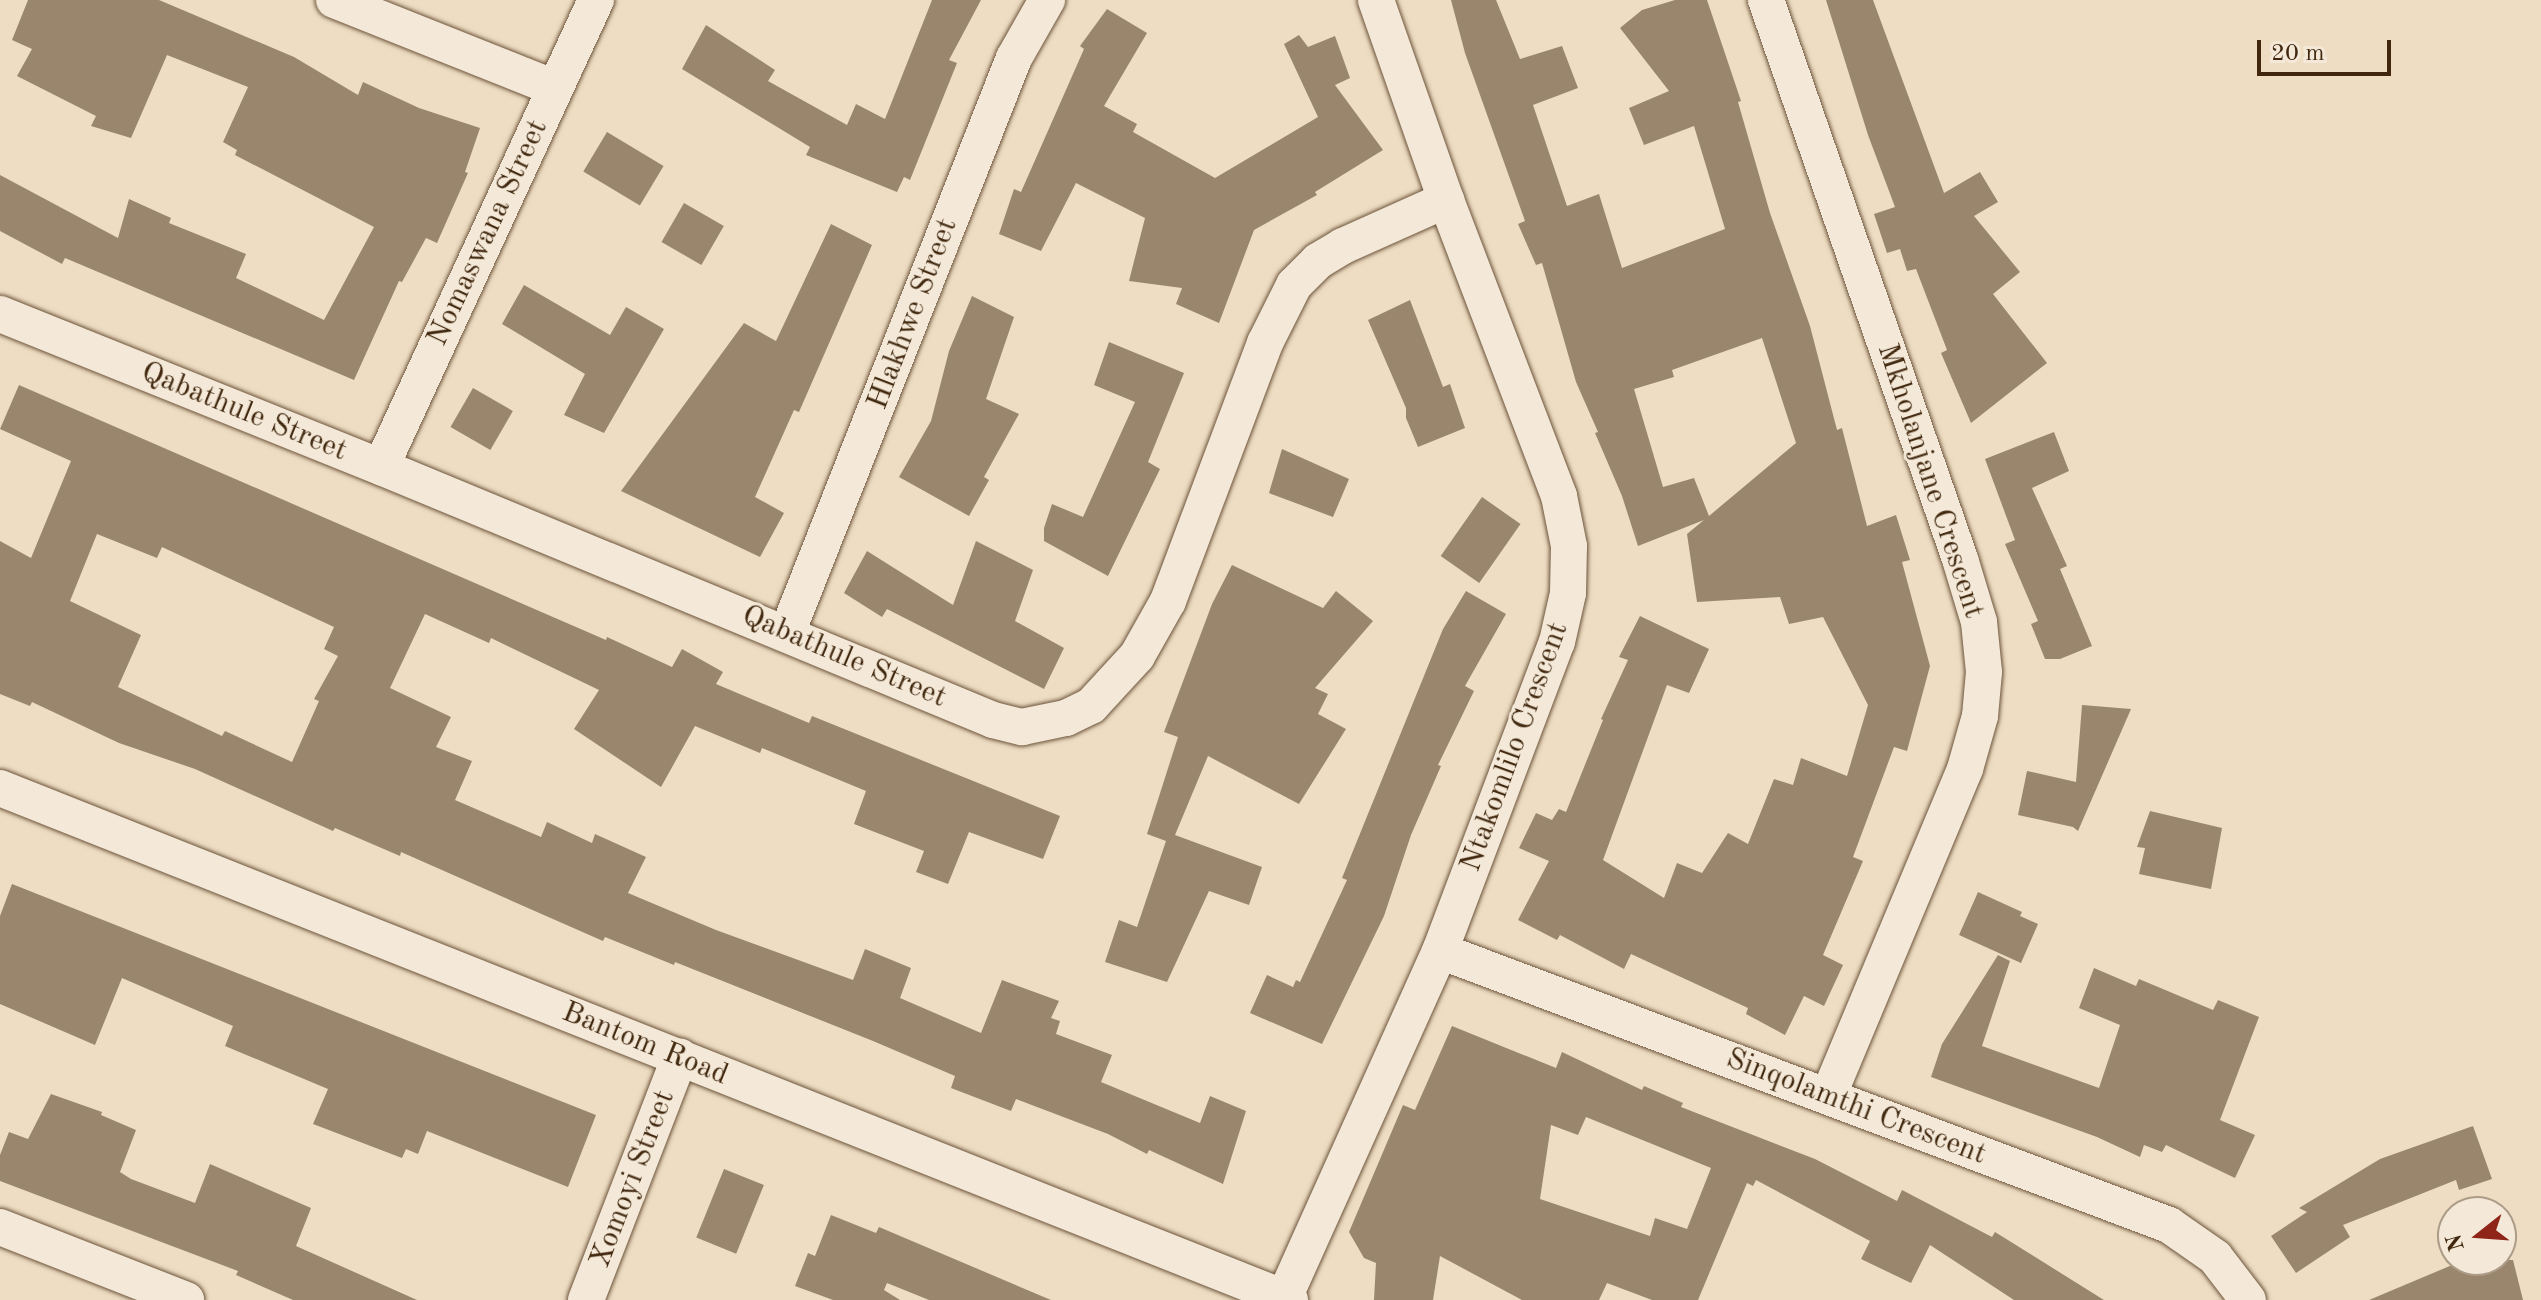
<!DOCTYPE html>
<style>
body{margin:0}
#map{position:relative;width:2541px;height:1300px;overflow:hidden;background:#eeddc3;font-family:"Old Standard TT",serif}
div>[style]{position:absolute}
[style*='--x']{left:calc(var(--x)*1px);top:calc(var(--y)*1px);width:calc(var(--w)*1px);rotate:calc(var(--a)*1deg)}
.building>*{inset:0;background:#9a866c;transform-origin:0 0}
.roads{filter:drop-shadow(0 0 2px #6c543b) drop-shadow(0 0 2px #6c543b)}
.street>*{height:36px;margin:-18px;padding:0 18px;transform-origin:18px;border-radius:18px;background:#f4e9d8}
span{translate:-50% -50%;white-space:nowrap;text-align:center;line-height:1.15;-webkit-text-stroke:6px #f4e9d8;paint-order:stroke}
.street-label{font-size:30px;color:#40270e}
.north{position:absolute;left:2437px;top:1196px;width:80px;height:80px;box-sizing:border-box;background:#f4e9d8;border:2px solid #ac9b87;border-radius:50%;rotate:253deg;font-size:22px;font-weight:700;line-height:32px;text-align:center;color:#40270e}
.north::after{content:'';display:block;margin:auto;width:28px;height:36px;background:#8f2418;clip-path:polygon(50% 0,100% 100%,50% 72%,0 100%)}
.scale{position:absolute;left:2257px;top:40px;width:134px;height:36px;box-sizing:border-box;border:4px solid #40270e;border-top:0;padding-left:10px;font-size:24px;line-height:28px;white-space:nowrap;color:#40270e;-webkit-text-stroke:6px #f4e9d8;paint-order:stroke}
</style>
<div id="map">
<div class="building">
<i style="clip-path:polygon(28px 0,159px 0,294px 57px,358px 95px,363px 82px,419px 108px,480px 128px,465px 172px,468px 173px,437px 243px,426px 238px,402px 282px,399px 281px,354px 380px,65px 258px,62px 264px,0 231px,0 175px,118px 238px,129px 199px,171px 218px,169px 223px,246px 254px,236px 278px,324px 320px,374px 227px,235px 155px,237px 150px,223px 142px,248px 87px,167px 55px,131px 138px,91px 126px,96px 116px,17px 76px,32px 49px,12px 40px)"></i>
<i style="clip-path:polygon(932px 0,981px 0,949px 60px,957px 63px,910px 180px,904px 177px,897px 192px,806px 155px,810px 147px,682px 69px,706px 25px,775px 70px,768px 81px,847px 125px,856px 104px,885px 119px)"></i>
<i style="clip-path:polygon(evenodd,1451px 0,1496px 0,1520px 59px,1562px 46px,1578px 88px,1533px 105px,1567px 206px,1599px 194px,1622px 268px,1725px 229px,1694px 126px,1644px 145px,1629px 108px,1669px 91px,1620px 28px,1642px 10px,1675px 0,1707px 0,1741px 101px,1738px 102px,1770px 213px,1810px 326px,1837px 430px,1842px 428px,1867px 526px,1896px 515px,1910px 560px,1902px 562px,1930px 666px,1907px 751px,1894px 747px,1853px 857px,1863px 861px,1823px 955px,1843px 965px,1824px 1006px,1804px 996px,1785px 1035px,1746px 1014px,1748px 1008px,1631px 954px,1624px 969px,1560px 935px,1557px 940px,1518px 920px,1549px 861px,1519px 848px,1536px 813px,1552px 820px,1559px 809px,1566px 812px,1603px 720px,1601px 719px,1628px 660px,1619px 657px,1640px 616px,1709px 649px,1689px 693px,1667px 685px,1603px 860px,1664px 898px,1677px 863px,1702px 873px,1728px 833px,1748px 844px,1774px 779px,1793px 785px,1801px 758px,1847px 776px,1868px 705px,1823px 617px,1789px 624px,1780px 597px,1697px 602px,1687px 534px,1704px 520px,1638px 546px,1622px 496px,1595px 433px,1598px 432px,1576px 382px,1542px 263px,1536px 265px,1518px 224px,1525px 221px,1465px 53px,1451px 0,1762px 338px,1796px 443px,1709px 516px,1694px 478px,1663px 487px,1634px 389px,1674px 377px,1672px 370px,1762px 338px)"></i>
<i style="clip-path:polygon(1826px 0,1873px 0,1944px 193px,1980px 172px,1998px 202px,1974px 216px,2020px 272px,1993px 294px,2047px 363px,1971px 423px,1941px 353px,1947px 350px,1916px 269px,1907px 271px,1900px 249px,1887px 253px,1874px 214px,1895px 207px,1868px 135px)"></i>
<i style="clip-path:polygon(1107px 9px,1147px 33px,1104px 106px,1137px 124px,1133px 132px,1215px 178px,1318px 117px,1284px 44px,1299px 35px,1308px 47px,1335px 36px,1350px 78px,1335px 85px,1383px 150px,1315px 192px,1317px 195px,1254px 230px,1219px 323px,1176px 304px,1182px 288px,1129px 281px,1145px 218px,1076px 183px,1041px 251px,999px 234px,1014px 189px,1021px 192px,1084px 49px,1080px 46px)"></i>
<i style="left:607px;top:132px;width:66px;height:46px;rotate:31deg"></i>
<i style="left:684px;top:203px;width:46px;height:45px;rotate:30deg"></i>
<i style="clip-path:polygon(831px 224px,872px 245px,799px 412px,794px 410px,755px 497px,784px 513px,760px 557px,621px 491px,744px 323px,776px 341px)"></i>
<i style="clip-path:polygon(524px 285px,610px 335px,626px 307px,664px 329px,604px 433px,564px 415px,585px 374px,502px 324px)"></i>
<i style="clip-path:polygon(972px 296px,1014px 317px,986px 399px,1019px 414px,984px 477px,989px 480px,969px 516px,899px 477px,931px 421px,949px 351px)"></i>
<i style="clip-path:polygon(1410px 300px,1443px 387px,1450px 384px,1465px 428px,1418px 447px,1406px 418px,1406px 408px,1368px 320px)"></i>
<i style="clip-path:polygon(1109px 342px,1184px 373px,1148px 462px,1160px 469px,1108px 576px,1044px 541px,1044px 528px,1052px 504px,1083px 517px,1135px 402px,1094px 385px)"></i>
<i style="clip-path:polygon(evenodd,19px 385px,606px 640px,607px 637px,672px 667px,682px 649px,723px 672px,716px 684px,809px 723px,812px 716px,1060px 816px,1043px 859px,969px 832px,948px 884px,916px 872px,924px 851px,854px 824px,866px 791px,762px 748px,760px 753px,695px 726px,661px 787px,574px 729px,599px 690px,491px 638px,489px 643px,425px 614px,390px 688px,451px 717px,436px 747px,472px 761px,455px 800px,541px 837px,547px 822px,592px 843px,595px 834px,646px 857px,628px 893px,716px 930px,853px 980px,865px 949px,911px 968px,900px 998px,981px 1033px,1002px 980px,1059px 1001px,1051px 1018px,1060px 1021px,1056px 1034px,1112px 1055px,1101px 1082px,1200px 1123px,1210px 1096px,1246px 1111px,1223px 1184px,1149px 1150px,1147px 1154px,1108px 1134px,1016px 1099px,1011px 1111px,951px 1088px,955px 1076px,873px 1041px,675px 962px,674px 965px,605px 937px,603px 941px,401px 852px,400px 856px,335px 828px,333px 831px,195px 769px,119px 743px,32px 702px,30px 706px,0 694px,0 541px,31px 558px,71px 461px,0 429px,19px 385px,97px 534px,157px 558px,162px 547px,334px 627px,324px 649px,338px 656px,314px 699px,319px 701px,292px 762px,225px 731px,222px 736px,118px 687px,141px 635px,70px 601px,97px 534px)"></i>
<i style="left:473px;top:388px;width:46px;height:45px;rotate:30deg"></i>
<i style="clip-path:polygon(2054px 432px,2069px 471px,2032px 488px,2067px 566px,2060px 569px,2092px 646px,2060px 659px,2045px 659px,2031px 624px,2038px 621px,2005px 544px,2015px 540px,1985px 459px)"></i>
<i style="clip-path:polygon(1282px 449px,1349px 479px,1333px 517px,1269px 493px)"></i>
<i style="left:1482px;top:497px;width:47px;height:72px;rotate:35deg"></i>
<i style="clip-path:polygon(976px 541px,1033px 570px,1015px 621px,1064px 648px,1044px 689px,887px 609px,882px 617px,844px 593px,867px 551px,953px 605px)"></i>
<i style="clip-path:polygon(1232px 565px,1323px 608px,1336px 591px,1373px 621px,1315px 688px,1328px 694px,1318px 714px,1346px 729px,1299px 804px,1208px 756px,1175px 835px,1262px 867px,1249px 905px,1209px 891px,1167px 982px,1105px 962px,1119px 920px,1137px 927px,1166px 841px,1147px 834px,1178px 737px,1164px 732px,1212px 604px)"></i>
<i style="clip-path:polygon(1466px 591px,1506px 614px,1465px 686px,1474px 691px,1438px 765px,1441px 766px,1411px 835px,1384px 916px,1322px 1044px,1250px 1013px,1267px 975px,1293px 987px,1296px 980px,1300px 982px,1347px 880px,1342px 878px,1443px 629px)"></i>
<i style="clip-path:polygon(2082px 705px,2131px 709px,2078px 831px,2073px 827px,2018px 815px,2027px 771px,2076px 782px)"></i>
<i style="clip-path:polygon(2150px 811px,2222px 828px,2211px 889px,2139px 874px,2145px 848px,2137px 847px)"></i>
<i style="clip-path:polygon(12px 884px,596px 1115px,568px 1187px,427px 1131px,418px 1154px,406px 1149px,402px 1158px,313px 1124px,328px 1089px,225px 1046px,233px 1026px,122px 978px,95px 1045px,0 1004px,0 916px)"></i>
<i style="clip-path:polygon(1978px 892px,2022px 912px,2020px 916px,2038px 924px,2021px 963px,1959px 935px)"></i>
<i style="clip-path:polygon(1998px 955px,2010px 961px,1982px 1046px,2099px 1088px,2120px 1025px,2079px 1008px,2094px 968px,2136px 986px,2139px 979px,2213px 1010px,2218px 1000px,2259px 1017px,2220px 1120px,2255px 1135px,2235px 1178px,2166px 1145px,2162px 1152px,2144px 1145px,2140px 1157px,2097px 1137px,1931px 1077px,1942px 1044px)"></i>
<i style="clip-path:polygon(evenodd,1452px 1026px,1556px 1068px,1562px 1052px,1642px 1090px,1644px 1086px,1683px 1103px,1681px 1107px,1815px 1159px,1897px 1201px,1902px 1190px,1992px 1237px,1995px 1232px,2104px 1300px,2014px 1300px,1930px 1245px,1911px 1283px,1861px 1259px,1870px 1241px,1756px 1180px,1753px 1186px,1747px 1183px,1698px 1300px,1652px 1300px,1607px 1283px,1599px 1300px,1522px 1300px,1440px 1256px,1433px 1300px,1374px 1300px,1376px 1263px,1364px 1258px,1349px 1232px,1403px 1105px,1415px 1110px,1452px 1026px,1586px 1117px,1711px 1168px,1687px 1229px,1655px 1218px,1650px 1236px,1540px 1199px,1551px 1125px,1578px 1135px,1586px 1117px)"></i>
<i style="clip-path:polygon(51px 1094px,102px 1112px,101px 1115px,136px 1130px,120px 1172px,131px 1179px,195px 1203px,210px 1164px,311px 1208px,296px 1246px,417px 1300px,293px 1300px,236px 1275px,238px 1271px,0 1181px,0 1155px,9px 1132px,28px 1139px)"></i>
<i style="clip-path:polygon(2473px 1126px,2492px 1179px,2459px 1190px,2456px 1180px,2343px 1225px,2350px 1237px,2296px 1273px,2271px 1236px,2307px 1212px,2299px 1208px,2380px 1159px)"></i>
<i style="left:724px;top:1169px;width:43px;height:74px;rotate:22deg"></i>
<i style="clip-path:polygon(831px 1215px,876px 1233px,879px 1227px,1051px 1300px,929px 1300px,887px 1283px,884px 1290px,900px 1300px,833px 1300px,795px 1286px,808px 1253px,815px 1256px)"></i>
<i style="clip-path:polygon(2464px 1260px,2513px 1260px,2523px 1300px,2369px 1300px)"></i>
</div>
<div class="roads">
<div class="street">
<i style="--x:334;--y:0;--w:238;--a:21.7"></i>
<i style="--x:1766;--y:0;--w:592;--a:70.86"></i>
<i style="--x:1960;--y:559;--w:66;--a:73.2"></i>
<i style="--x:1979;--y:622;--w:50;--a:84.3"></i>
<i style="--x:1984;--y:672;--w:44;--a:95.2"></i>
<i style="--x:1980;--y:716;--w:55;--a:105.8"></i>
<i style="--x:1965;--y:769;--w:355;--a:112.7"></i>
<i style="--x:0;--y:314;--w:411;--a:21.9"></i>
<i style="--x:381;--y:467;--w:662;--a:22.46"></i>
<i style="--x:993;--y:720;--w:30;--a:14"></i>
<i style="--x:1022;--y:727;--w:45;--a:-11.6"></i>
<i style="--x:1066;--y:718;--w:28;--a:-26"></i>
<i style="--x:1091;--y:706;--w:68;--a:-47.4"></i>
<i style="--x:1137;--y:656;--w:63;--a:-60.6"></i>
<i style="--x:1168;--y:601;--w:276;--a:-69.4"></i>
<i style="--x:1265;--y:343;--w:65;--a:-63.4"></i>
<i style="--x:1294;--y:285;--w:34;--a:-45"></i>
<i style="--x:1318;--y:261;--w:29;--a:-31"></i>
<i style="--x:1343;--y:246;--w:113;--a:-24.1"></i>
<i style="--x:381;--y:467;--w:514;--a:-65.28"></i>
<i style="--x:787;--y:633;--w:618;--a:-68.46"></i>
<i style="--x:1014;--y:58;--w:67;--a:-60.4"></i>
<i style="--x:0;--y:788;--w:1388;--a:21.65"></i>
<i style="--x:1440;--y:951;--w:779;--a:20.6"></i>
<i style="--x:2169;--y:1225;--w:56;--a:34.8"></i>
<i style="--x:2215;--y:1257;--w:54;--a:52.5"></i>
<i style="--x:0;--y:1227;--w:200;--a:21.4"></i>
<i style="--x:1284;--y:1298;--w:380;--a:-65.8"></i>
<i style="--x:1440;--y:951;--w:330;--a:-69.3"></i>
<i style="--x:1557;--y:642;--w:50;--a:-77.3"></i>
<i style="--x:1568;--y:593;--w:47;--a:-88.8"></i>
<i style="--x:1569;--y:546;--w:51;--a:-101.3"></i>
<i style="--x:1559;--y:496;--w:317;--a:-110.9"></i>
<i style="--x:1446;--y:200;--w:212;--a:-109.3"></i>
<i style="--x:586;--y:1300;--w:261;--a:-68.9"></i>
</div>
</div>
<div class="street-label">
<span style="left:488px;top:233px;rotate:-65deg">Nomaswana Street</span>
<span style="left:913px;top:314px;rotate:-69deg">Hlakhwe Street</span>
<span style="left:244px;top:412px;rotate:22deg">Qabathule Street</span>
<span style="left:1930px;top:481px;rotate:72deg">Mkholanjane Crescent</span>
<span style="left:844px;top:657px;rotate:23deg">Qabathule Street</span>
<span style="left:1515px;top:747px;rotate:-70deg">Ntakomlilo Crescent</span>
<span style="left:645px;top:1044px;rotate:22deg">Bantom Road</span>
<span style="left:1856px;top:1107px;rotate:21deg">Sinqolamthi Crescent</span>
<span style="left:633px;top:1179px;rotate:-69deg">Xomoyi Street</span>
</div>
<div class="north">N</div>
<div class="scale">20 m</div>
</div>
